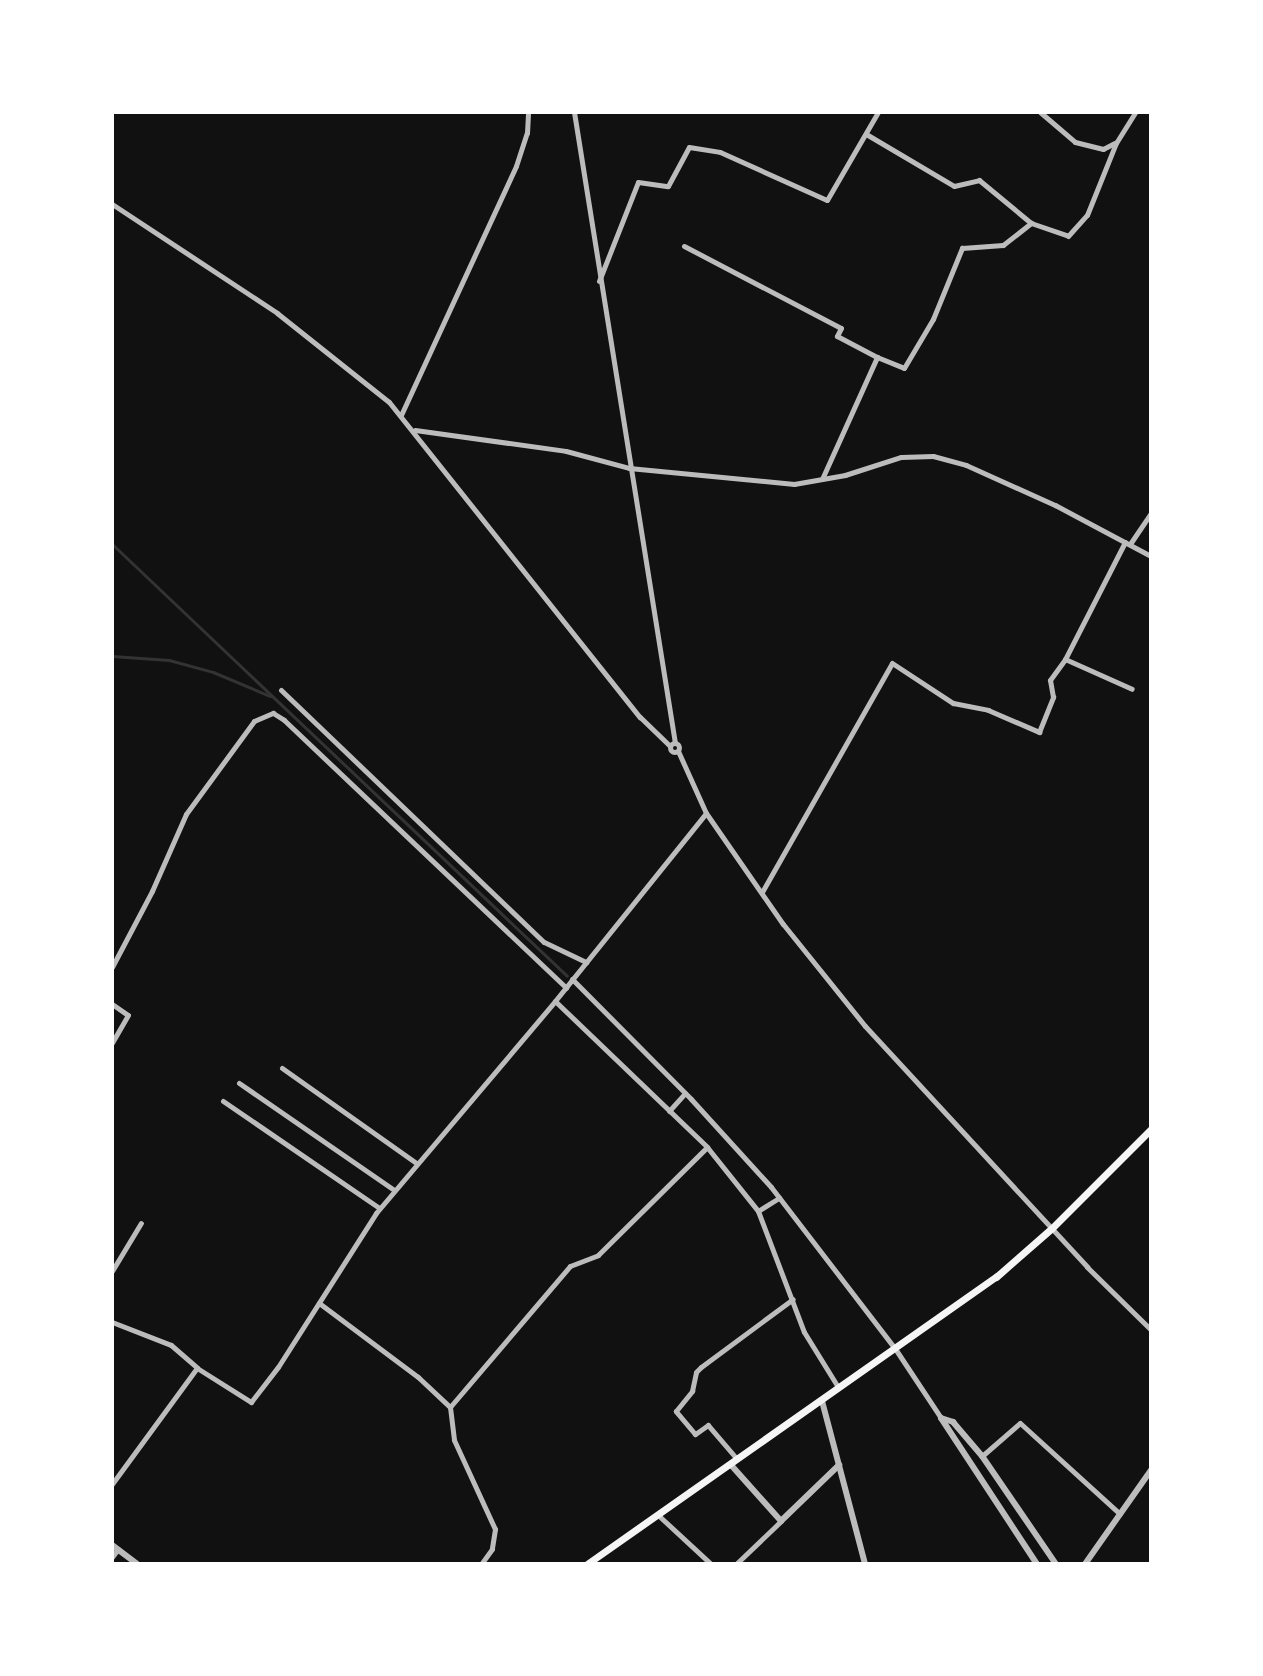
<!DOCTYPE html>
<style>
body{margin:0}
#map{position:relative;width:1263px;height:1676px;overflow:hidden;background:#111;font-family:"Source Sans 3",sans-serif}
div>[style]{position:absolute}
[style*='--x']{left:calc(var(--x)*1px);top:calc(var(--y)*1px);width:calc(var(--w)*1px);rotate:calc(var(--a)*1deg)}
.stream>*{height:3px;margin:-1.5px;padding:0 1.5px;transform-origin:1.5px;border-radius:1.5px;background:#333}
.minor>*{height:5px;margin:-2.5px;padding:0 2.5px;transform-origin:2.5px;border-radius:2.5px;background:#bcbcbc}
.minor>.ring{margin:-2.5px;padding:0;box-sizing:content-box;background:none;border:5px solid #bcbcbc;border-radius:50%}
.tertiary>*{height:6px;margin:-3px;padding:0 3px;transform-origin:3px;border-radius:3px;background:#bcbcbc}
.secondary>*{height:7px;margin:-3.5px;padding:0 3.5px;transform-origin:3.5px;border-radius:3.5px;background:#f5f5f5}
span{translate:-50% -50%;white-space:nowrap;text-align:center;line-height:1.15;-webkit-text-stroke:6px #fff;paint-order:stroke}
.frame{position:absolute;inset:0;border:114px solid #fff;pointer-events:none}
</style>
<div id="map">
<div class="stream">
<i style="--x:112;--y:544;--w:627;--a:43.51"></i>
<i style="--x:112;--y:656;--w:57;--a:4"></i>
<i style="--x:169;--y:660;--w:46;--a:15.3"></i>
<i style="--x:213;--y:672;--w:62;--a:22.8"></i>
</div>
<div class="minor">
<i style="--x:574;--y:112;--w:639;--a:80.91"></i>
<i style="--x:1040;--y:112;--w:46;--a:40.6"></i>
<i style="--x:1075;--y:142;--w:29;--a:14"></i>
<i style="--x:1103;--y:149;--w:13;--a:-27"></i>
<i style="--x:866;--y:134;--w:102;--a:30.6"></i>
<i style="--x:954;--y:186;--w:26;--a:-13"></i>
<i style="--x:979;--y:180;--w:67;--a:39.6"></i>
<i style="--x:112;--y:204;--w:198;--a:33.4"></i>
<i style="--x:277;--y:313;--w:143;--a:38.5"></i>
<i style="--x:389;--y:402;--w:403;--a:51.5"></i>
<i style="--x:640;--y:717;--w:42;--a:44"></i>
<i style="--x:684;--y:246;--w:177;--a:27.6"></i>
<i style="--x:841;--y:328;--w:9;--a:117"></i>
<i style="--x:837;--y:336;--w:45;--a:27.7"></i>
<i style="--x:599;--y:281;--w:106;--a:-68.5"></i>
<i style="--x:638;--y:182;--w:30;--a:8"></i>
<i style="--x:668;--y:186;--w:44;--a:-61.7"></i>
<i style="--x:689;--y:147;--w:31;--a:9"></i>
<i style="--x:720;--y:152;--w:117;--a:24.2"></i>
<i style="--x:827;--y:200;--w:102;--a:-59.9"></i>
<i style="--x:401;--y:415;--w:274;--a:-65.2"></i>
<i style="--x:516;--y:166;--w:35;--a:-72"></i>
<i style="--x:527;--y:133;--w:21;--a:-87"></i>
<i style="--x:415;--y:430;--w:152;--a:7.9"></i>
<i style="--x:566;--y:451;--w:65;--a:15.1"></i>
<i style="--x:629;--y:468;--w:166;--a:5.5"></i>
<i style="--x:794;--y:484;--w:52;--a:-10"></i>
<i style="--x:845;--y:475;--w:59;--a:-17.8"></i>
<i style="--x:901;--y:457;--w:32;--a:-2"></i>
<i style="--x:933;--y:456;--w:34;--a:15"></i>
<i style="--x:966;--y:465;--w:98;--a:24.2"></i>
<i style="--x:1055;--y:505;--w:109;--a:28"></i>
<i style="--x:822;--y:479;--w:134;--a:-65.7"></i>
<i style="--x:877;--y:357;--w:29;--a:22"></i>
<i style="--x:904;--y:368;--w:57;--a:-59.4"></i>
<i style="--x:933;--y:319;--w:77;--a:-67.8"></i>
<i style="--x:962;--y:248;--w:41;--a:-4.2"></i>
<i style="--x:1003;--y:245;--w:36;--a:-38"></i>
<i style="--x:1031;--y:223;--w:39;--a:19"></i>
<i style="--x:1068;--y:236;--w:28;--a:-48"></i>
<i style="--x:1087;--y:215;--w:78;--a:-68.1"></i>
<i style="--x:1116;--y:143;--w:36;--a:-58"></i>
<i style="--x:1125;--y:542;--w:131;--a:117.1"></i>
<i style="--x:1065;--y:659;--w:73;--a:24.1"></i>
<i style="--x:1130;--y:544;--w:37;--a:-56"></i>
<i style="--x:281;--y:690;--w:364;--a:43.8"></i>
<i style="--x:544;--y:942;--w:47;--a:25.5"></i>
<i class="ring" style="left:670.5px;top:743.5px;width:4px;height:4px"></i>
<i style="--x:678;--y:751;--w:68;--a:65.7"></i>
<i style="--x:706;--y:813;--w:135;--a:55.3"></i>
<i style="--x:783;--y:924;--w:131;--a:51.2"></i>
<i style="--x:865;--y:1026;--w:328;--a:47.3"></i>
<i style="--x:1087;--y:1267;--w:90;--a:44.5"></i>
<i style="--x:762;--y:892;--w:263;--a:-60.4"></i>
<i style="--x:892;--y:663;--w:73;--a:33.3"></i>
<i style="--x:953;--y:703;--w:36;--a:11"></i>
<i style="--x:988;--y:710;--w:56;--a:23.3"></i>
<i style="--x:1039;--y:732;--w:38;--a:-68"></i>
<i style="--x:1053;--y:697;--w:17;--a:-100"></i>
<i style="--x:1050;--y:680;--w:26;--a:-54"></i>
<i style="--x:112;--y:967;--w:86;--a:-62.2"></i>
<i style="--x:152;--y:891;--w:84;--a:-66.2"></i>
<i style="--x:186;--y:814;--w:115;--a:-53.8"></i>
<i style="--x:254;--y:721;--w:21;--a:-23"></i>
<i style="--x:273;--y:713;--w:13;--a:32"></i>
<i style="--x:284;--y:720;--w:389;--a:43.5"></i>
<i style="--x:572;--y:979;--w:169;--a:45.2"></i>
<i style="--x:691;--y:1099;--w:119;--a:47.7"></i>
<i style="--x:771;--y:1187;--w:205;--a:52.5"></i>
<i style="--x:896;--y:1350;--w:82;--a:56.5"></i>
<i style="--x:555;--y:1001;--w:211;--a:43.8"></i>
<i style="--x:707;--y:1147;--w:82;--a:51.4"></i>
<i style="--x:758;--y:1211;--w:129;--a:69.2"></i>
<i style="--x:804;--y:1332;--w:65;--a:58.3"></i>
<i style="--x:112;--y:1004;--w:19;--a:35"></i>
<i style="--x:128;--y:1015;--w:32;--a:120"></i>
<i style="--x:282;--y:1068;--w:164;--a:35.3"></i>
<i style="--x:239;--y:1083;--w:188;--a:34.6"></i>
<i style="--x:223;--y:1101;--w:189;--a:34.4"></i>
<i style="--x:669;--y:1111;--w:24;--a:-48"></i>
<i style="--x:758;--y:1211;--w:25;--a:-32"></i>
<i style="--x:112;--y:1271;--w:56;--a:-58.9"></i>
<i style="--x:319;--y:1303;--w:124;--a:36.8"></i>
<i style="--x:418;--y:1377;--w:44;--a:43.2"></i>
<i style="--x:450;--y:1407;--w:33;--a:83"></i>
<i style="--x:454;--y:1440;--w:98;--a:65.3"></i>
<i style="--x:495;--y:1529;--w:20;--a:99"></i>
<i style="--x:492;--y:1549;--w:19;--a:126"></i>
<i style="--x:112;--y:1322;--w:63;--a:21.3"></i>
<i style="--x:171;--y:1345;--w:35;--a:41"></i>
<i style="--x:197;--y:1368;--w:64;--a:32.2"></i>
<i style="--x:251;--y:1402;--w:44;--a:-52.4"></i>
<i style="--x:278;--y:1367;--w:183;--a:-57.5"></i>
<i style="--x:376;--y:1213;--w:277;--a:-49.8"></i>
<i style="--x:555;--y:1001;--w:241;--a:-51.2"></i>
<i style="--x:450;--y:1407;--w:185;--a:-49.6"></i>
<i style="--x:570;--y:1266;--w:30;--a:-21"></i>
<i style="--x:598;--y:1255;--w:153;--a:-44.7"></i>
<i style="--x:982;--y:1456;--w:50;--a:-41"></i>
<i style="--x:1020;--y:1423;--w:135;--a:42.3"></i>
<i style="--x:737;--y:1459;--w:45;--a:-130.5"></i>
<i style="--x:708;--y:1425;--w:16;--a:145"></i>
<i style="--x:695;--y:1434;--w:30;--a:-130"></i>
<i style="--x:676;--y:1411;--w:26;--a:-51"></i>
<i style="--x:692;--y:1391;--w:19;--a:-78"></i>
<i style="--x:696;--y:1372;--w:7;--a:-45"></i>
<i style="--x:701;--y:1367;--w:114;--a:-36.5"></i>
<i style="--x:112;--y:1484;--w:144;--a:-53.8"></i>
<i style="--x:658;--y:1515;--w:72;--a:42.8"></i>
<i style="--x:112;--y:1557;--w:10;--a:-53"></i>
<i style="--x:736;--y:1564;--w:62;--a:-43.7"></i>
</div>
<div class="tertiary">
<i style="--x:822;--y:1401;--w:169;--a:75.2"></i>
<i style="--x:941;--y:1418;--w:13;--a:18"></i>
<i style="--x:953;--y:1422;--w:45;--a:49.5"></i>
<i style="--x:982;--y:1456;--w:131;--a:55.6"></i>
<i style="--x:941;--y:1418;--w:175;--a:56.7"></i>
<i style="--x:731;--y:1465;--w:75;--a:48.2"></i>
<i style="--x:781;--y:1521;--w:81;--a:-44"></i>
<i style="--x:112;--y:1545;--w:31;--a:37"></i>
<i style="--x:1085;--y:1564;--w:115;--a:-54.9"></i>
</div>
<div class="secondary">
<i style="--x:587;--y:1564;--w:500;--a:-35.1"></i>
<i style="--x:996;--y:1277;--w:74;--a:-41.2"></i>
<i style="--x:1052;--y:1228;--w:140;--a:-45"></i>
</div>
<div class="frame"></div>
</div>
